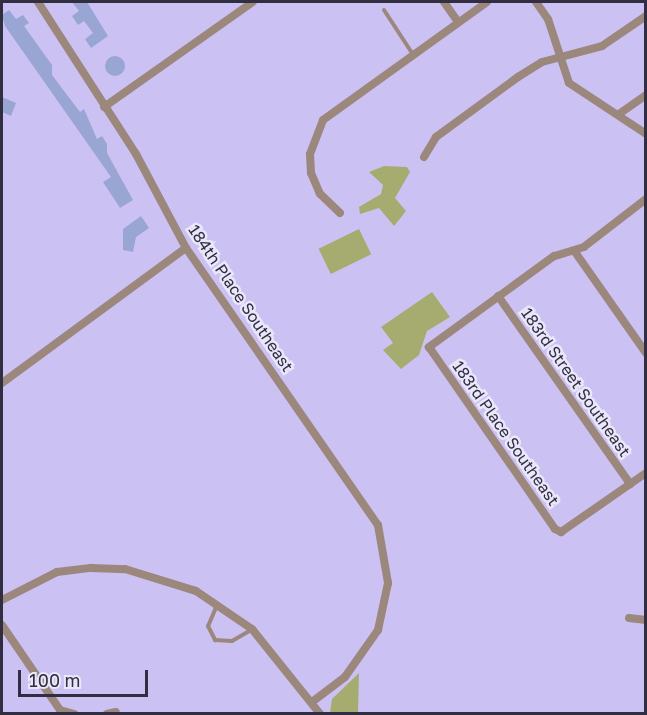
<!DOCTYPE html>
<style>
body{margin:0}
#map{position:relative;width:647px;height:715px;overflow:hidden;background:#cbc2f3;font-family:"Golos Text",sans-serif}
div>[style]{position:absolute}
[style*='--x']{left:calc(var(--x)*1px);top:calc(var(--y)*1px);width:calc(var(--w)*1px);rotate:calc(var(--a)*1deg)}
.green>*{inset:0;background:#a6ac6f;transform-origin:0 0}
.building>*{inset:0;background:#99a5d3}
.round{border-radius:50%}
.service>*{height:4px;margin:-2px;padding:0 2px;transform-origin:2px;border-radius:2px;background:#9b877b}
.minor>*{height:8px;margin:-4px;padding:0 4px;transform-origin:4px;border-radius:4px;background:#9b877b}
span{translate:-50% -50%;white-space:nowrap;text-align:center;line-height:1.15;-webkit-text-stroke:5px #eae7fb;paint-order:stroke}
.street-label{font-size:16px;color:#322e41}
.frame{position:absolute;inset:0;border:3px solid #322e41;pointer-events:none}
.scale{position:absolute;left:18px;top:670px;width:130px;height:27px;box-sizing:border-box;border:3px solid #322e41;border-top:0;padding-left:8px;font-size:18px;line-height:21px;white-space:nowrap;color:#322e41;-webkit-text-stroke:4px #eae7fb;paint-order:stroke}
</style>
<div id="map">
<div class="green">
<i style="clip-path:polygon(384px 166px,407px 167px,410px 172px,395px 198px,406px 211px,394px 226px,379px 208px,360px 214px,359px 207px,381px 194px,383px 185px,369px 172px)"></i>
<i style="left:359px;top:229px;width:28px;height:45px;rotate:64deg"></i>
<i style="clip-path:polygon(432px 292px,450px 317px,427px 331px,419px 355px,401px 369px,383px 350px,393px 343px,381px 327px)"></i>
<i style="clip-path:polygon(359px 673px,358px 713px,330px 713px,332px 699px)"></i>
</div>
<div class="building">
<i style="clip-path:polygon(72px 2px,87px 2px,108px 36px,91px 48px,85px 39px,93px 33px,84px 21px,78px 25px,72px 16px,79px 11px)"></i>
<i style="clip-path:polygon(9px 10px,16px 19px,23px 15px,29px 23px,24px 26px,52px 65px,52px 75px,80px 112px,84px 109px,97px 139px,102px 136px,107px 144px,107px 153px,133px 200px,120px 208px,103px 182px,111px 177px,5px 26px,2px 15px)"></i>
<i class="round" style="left:105px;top:56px;width:20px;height:20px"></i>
<i style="clip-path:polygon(2px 97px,16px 103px,11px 116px,2px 112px)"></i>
<i style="clip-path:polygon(141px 216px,149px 228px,136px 237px,133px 252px,123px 250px,123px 229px)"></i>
</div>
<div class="service">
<i style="--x:384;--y:10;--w:51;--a:56.9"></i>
<i style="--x:217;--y:605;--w:23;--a:113"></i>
<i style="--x:208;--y:626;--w:16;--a:63"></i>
<i style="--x:215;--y:640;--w:17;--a:3"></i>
<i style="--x:232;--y:641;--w:22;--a:-30"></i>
</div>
<div class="minor">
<i style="--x:38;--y:2;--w:181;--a:57.2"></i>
<i style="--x:136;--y:154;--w:106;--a:62"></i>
<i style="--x:186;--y:248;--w:337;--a:55.3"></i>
<i style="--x:378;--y:525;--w:59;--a:80.2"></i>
<i style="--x:388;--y:583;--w:48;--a:102"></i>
<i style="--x:378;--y:630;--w:57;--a:125.1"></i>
<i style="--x:345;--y:677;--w:41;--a:142.9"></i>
<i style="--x:444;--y:2;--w:24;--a:55"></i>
<i style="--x:536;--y:2;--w:21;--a:55"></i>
<i style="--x:548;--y:19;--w:67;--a:71.8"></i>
<i style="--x:569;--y:83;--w:92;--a:33.5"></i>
<i style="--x:104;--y:107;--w:182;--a:-35.2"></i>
<i style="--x:619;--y:114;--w:33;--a:-35"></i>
<i style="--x:424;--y:157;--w:23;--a:-59"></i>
<i style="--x:436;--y:137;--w:102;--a:-36.2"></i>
<i style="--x:518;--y:77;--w:28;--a:-32"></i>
<i style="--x:542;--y:62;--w:62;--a:-14.9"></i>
<i style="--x:602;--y:46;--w:53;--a:-34.3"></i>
<i style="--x:646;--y:199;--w:78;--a:142.3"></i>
<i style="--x:584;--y:247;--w:31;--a:163"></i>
<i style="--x:554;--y:256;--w:155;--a:143.9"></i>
<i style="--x:429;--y:347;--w:221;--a:55.3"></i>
<i style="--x:555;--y:529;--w:7;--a:27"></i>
<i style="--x:561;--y:532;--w:103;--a:-34.8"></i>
<i style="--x:340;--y:213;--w:28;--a:-136"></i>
<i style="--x:320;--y:194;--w:23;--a:-113"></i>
<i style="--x:311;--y:173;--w:19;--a:-93"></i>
<i style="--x:310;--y:154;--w:36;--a:-69"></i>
<i style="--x:323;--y:120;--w:202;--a:-35.7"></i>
<i style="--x:575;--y:252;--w:123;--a:54.9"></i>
<i style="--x:498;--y:296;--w:230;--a:54.9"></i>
<i style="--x:2;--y:383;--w:228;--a:-36.3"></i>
<i style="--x:2;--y:600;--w:62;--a:-27"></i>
<i style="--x:57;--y:572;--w:34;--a:-7"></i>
<i style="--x:91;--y:568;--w:34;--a:2"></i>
<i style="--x:125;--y:569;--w:74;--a:17.2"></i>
<i style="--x:196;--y:591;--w:68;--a:34.2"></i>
<i style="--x:252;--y:629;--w:109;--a:51.3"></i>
<i style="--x:629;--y:618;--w:17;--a:7"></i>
<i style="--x:2;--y:625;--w:103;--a:55.7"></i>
<i style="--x:60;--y:710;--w:15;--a:16"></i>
<i style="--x:107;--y:714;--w:9;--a:-13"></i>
</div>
<div class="street-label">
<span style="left:241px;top:298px;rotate:56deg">184th Place Southeast</span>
<span style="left:576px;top:382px;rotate:55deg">183rd Street Southeast</span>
<span style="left:506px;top:433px;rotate:55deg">183rd Place Southeast</span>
</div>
<div class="frame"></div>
<div class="scale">100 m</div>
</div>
